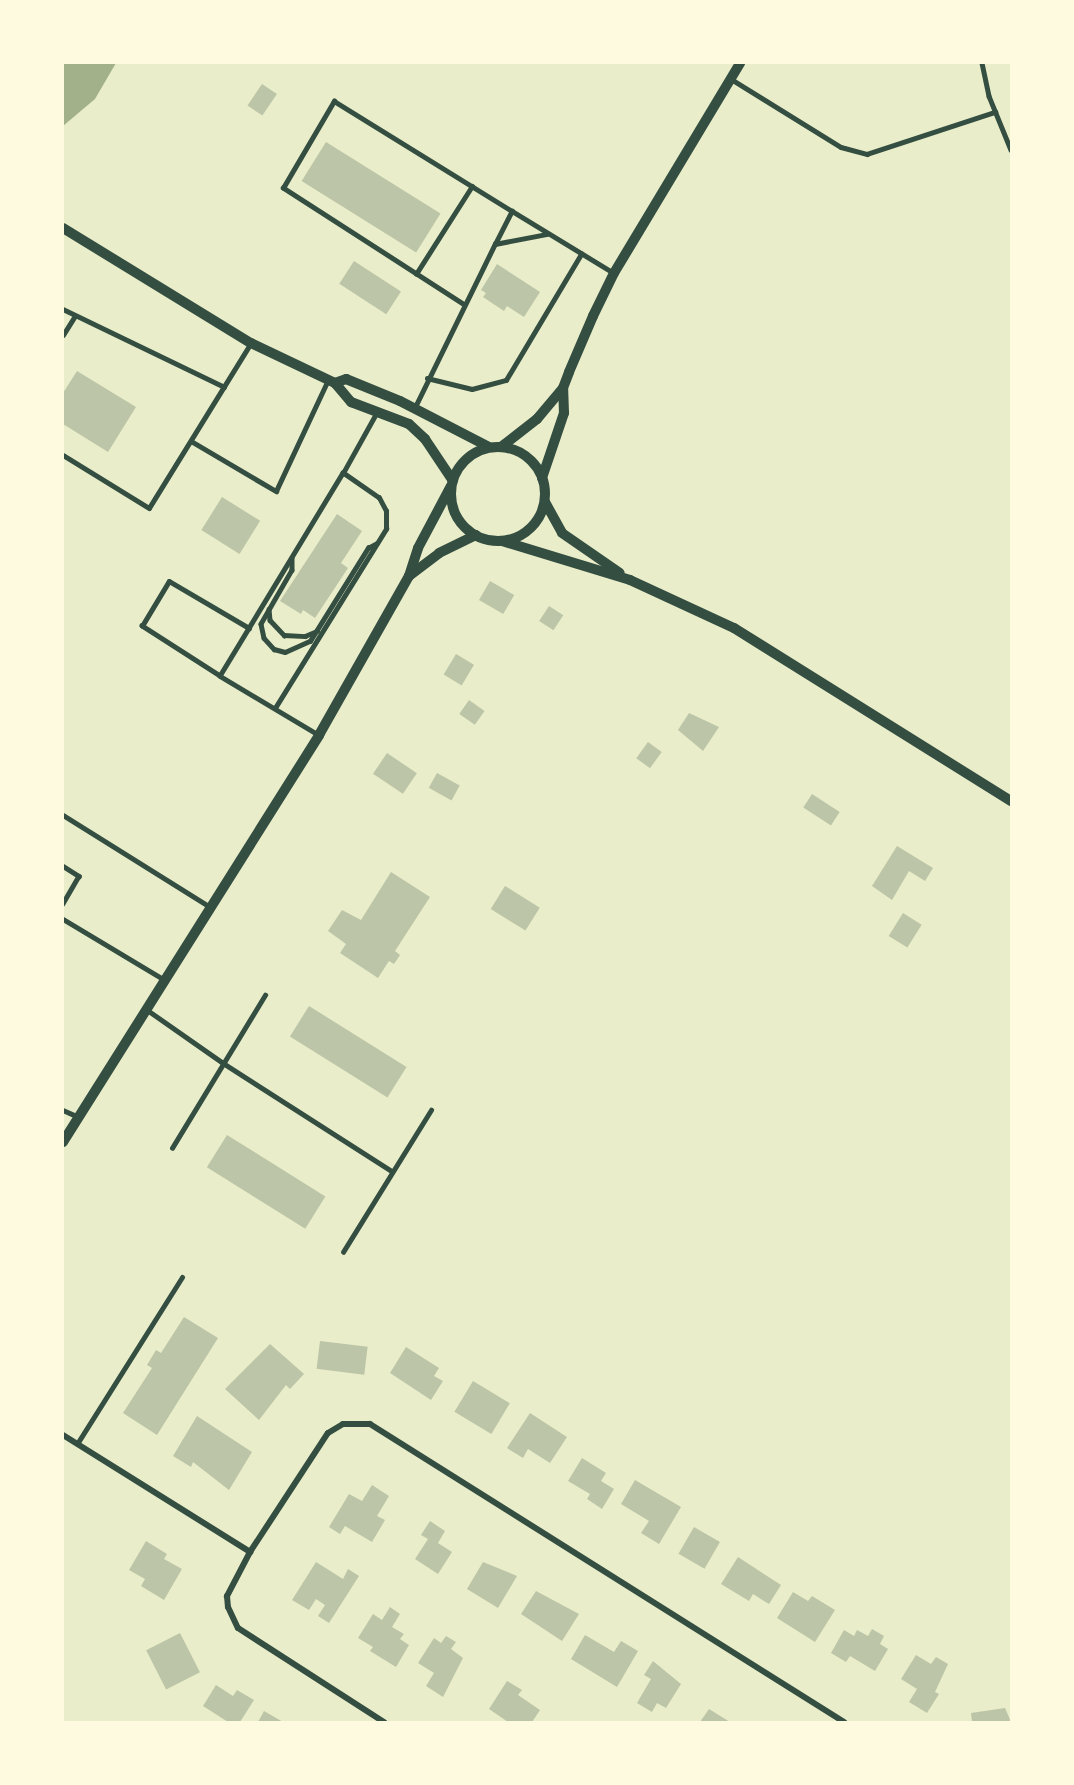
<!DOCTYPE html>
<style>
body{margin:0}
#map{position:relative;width:1074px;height:1785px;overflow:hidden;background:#e9edc9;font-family:Jost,sans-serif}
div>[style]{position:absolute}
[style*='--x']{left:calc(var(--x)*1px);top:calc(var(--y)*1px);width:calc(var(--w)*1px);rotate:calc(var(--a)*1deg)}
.water>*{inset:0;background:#a3b18a}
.building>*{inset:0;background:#bcc5a7;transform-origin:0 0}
.service>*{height:4.5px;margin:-2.25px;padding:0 2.25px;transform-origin:2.25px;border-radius:2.25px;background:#344e41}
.minor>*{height:6px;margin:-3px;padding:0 3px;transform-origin:3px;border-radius:3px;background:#344e41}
.tertiary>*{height:10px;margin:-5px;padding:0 5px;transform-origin:5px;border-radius:5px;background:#344e41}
.tertiary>.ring{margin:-5px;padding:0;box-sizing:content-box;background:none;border:10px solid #344e41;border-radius:50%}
span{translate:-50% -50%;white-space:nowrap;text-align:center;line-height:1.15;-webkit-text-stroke:4.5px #fefae0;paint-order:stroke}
.frame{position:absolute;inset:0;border:64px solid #fefae0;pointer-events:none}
</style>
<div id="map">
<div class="water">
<i style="clip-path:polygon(63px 63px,116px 63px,95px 99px,63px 126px)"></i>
</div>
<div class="building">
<i style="left:262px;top:84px;width:18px;height:26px;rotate:34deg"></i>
<i style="left:326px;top:142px;width:135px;height:46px;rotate:32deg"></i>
<i style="left:354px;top:261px;width:56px;height:27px;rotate:33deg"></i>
<i style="clip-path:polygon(497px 264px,540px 292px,524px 317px,507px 306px,504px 311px,483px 297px,486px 293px,481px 290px)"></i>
<i style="clip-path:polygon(77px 371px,136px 407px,108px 452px,63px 424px,63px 393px)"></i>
<i style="left:222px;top:497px;width:45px;height:39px;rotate:32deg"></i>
<i style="clip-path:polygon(337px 514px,362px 531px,341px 563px,348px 568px,315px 618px,303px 610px,301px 614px,280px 601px)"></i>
<i style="left:490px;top:581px;width:28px;height:22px;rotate:30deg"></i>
<i style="left:549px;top:606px;width:17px;height:18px;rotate:33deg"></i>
<i style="left:456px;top:654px;width:21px;height:24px;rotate:31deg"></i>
<i style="left:469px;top:700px;width:19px;height:17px;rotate:35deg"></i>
<i style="clip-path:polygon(689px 713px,719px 727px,703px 751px,678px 730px)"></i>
<i style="left:648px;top:742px;width:17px;height:20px;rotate:36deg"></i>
<i style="left:387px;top:753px;width:36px;height:25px;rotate:34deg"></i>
<i style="left:437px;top:773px;width:26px;height:17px;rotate:29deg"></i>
<i style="left:812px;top:794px;width:33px;height:16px;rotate:33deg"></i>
<i style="clip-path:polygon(897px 846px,933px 868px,925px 881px,909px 871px,892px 900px,872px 886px)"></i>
<i style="clip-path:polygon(391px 872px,430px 897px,395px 951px,400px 955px,394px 964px,389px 961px,378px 978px,340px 953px,346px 944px,328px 931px,342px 910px,361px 920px)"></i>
<i style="left:505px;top:886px;width:41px;height:27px;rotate:32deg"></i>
<i style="left:903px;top:913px;width:22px;height:27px;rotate:32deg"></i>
<i style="left:309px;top:1006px;width:115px;height:36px;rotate:32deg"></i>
<i style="left:227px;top:1135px;width:116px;height:38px;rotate:32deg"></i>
<i style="clip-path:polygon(184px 1317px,218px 1338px,157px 1435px,123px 1413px,152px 1368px,147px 1365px,156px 1350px,161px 1353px)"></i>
<i style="left:320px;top:1341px;width:48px;height:28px;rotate:7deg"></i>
<i style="clip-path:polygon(270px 1344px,304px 1374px,290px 1389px,286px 1385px,259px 1420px,225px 1389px)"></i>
<i style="clip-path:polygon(406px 1347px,439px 1368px,434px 1376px,443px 1381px,431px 1400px,390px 1373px)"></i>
<i style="left:473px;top:1381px;width:43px;height:36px;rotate:31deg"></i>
<i style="clip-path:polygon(530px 1413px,567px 1437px,550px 1463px,528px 1449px,523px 1458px,507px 1448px)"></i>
<i style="clip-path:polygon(197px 1416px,252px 1452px,229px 1490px,193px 1462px,191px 1467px,173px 1456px)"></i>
<i style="clip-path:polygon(582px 1458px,606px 1473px,601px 1481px,614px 1489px,602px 1509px,587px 1499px,590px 1494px,568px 1481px)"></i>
<i style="clip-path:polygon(635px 1480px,681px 1507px,659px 1544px,641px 1533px,649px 1521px,621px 1504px)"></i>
<i style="clip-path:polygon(372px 1485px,389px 1496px,377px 1516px,385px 1520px,372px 1542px,345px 1526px,340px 1534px,329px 1527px,349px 1494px,362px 1501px)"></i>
<i style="clip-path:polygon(430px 1521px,445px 1531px,438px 1543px,452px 1552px,438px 1574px,415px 1559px,428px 1539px,421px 1535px)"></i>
<i style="left:694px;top:1527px;width:30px;height:31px;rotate:30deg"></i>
<i style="clip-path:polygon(146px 1541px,167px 1554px,164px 1559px,182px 1569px,164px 1600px,141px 1586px,145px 1579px,129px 1570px)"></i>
<i style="clip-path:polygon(738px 1557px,781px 1585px,769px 1604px,753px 1594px,749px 1601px,721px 1584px)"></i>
<i style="clip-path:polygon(316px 1562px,343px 1579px,348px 1569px,359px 1576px,329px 1623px,318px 1616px,325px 1605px,316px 1599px,309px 1610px,292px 1600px)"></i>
<i style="clip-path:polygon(483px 1562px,517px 1576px,498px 1608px,467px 1589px)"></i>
<i style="clip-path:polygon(536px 1591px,579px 1614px,562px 1641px,521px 1614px)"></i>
<i style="clip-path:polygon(793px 1592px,808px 1601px,812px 1596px,835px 1610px,815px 1642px,777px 1618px)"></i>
<i style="clip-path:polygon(390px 1607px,400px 1614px,392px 1627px,404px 1634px,400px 1639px,409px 1645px,396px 1667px,370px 1651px,373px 1647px,358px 1638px,373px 1614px,382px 1620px)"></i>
<i style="clip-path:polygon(872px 1629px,884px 1636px,880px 1644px,888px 1649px,875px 1671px,850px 1656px,846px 1662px,831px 1653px,844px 1630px,854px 1636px,857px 1630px,868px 1636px)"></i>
<i style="left:180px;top:1633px;width:44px;height:38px;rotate:63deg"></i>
<i style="clip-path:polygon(585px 1635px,614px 1652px,621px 1641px,638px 1651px,617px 1687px,571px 1659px)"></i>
<i style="clip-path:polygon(446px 1636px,456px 1642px,451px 1649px,463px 1658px,443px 1697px,426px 1686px,434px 1673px,418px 1663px,434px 1638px,441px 1643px)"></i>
<i style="clip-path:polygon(916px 1655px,931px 1664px,936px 1657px,948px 1664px,935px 1692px,939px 1694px,927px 1713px,909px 1702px,917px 1689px,901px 1679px)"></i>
<i style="clip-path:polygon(653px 1661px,681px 1684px,666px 1708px,657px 1703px,652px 1712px,637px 1703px,651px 1679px,644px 1675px)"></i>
<i style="clip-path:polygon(507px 1681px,522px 1690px,518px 1695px,540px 1710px,532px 1722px,508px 1722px,489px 1709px)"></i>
<i style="clip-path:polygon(216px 1685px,233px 1696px,237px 1690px,254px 1700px,240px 1722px,228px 1722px,203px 1706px)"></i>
<i style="clip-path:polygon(1005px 1708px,1011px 1722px,972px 1722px,971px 1713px)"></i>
<i style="clip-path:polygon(709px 1709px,730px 1722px,700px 1722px)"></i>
<i style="clip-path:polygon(264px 1711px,283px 1722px,258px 1722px)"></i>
</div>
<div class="service">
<i style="--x:982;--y:63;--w:34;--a:78"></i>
<i style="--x:989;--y:96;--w:58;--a:67.8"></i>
<i style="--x:731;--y:79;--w:129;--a:31.7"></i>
<i style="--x:841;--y:147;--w:27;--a:15"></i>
<i style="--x:867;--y:154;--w:135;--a:-18.2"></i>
<i style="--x:495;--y:244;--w:37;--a:-63"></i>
<i style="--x:512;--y:211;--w:119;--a:31.3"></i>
<i style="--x:416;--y:274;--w:104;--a:-57.5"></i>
<i style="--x:463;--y:304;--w:214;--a:-147.2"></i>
<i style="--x:283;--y:188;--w:101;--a:-59.6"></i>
<i style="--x:334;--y:101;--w:209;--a:31.7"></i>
<i style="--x:63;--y:309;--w:179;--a:25.8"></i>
<i style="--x:63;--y:335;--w:22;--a:-58"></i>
<i style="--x:427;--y:378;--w:46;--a:13.7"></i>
<i style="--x:472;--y:389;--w:35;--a:-15"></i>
<i style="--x:506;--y:380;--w:147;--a:-59.2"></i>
<i style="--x:415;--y:407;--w:182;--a:-63.9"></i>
<i style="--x:495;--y:244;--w:53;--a:-10.9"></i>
<i style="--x:191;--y:441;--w:99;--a:30.5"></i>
<i style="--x:276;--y:491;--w:123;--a:-64.9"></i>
<i style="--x:63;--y:455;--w:101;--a:31.6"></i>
<i style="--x:149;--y:508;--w:194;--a:-58.3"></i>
<i style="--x:343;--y:473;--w:70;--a:-60.9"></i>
<i style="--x:292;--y:558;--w:12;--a:90"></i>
<i style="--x:292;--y:570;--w:62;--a:119.9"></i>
<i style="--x:261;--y:624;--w:14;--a:78"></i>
<i style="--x:264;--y:638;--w:15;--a:48"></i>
<i style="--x:274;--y:649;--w:11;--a:15"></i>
<i style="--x:285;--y:652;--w:27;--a:-24"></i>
<i style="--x:310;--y:641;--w:110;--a:-58.1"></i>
<i style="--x:368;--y:548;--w:10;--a:-29"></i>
<i style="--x:269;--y:609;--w:11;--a:85"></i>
<i style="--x:270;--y:620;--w:21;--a:47"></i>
<i style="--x:284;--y:635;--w:21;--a:3"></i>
<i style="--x:305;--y:636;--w:13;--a:-23"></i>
<i style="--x:220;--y:676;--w:93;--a:-147.3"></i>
<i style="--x:142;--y:626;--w:52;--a:-59"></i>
<i style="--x:169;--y:581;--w:93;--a:30.4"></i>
<i style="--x:275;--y:708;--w:211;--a:-58.2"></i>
<i style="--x:386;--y:529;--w:18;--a:-90"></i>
<i style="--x:386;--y:511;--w:15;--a:-118"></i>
<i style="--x:379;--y:498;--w:44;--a:-145.2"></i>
<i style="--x:343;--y:473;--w:237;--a:121.2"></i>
<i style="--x:220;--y:676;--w:115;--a:30.8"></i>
<i style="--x:63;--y:815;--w:173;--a:32"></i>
<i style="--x:63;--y:866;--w:19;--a:32"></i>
<i style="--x:79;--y:876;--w:32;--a:120"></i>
<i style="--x:63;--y:919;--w:119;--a:30.9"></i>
<i style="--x:146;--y:1009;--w:94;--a:35"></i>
<i style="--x:223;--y:1063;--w:201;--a:32.6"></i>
<i style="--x:63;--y:1110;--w:17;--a:24"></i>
<i style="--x:172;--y:1148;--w:179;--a:-58.7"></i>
<i style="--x:343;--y:1252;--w:167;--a:-58.2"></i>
<i style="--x:77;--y:1444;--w:197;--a:-57.8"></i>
</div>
<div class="minor">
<i style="--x:63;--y:1435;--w:221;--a:32"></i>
<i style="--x:250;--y:1552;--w:50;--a:117.6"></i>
<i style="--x:227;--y:1596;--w:11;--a:85"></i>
<i style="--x:228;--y:1607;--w:23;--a:65"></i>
<i style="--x:238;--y:1628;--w:174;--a:32.8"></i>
<i style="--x:250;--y:1552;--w:142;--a:-56.8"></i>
<i style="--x:328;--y:1433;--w:17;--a:-31"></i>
<i style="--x:343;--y:1424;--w:27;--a:0"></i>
<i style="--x:370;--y:1424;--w:560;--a:32.16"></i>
</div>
<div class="tertiary">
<i style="--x:63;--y:228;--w:220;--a:31.5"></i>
<i style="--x:251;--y:343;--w:93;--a:25.5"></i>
<i style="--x:335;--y:383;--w:25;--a:50"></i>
<i style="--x:351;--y:402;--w:62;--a:20.8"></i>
<i style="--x:409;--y:424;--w:22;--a:43"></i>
<i style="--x:425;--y:439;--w:50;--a:56.3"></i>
<i style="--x:335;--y:383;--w:12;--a:-20"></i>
<i style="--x:346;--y:379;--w:58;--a:22.2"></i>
<i style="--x:400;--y:401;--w:100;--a:27.3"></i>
<i class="ring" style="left:451px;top:447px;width:84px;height:84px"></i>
<i style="--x:501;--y:447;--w:46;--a:-37.9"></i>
<i style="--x:537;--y:419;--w:40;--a:-50"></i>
<i style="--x:542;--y:478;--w:69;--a:-71.3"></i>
<i style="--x:564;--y:413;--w:25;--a:-92"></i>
<i style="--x:563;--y:388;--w:17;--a:-69"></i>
<i style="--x:569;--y:372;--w:61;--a:-66.8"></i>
<i style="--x:593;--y:316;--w:48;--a:-64"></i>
<i style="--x:614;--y:273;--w:245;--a:-59"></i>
<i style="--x:545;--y:502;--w:35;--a:61"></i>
<i style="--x:562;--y:533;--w:70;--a:34.6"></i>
<i style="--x:502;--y:541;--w:134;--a:16.9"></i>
<i style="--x:630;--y:580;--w:115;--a:24.8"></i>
<i style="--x:734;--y:628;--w:327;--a:32"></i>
<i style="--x:409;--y:576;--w:38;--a:-37"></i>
<i style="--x:439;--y:553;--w:41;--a:-25.9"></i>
<i style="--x:63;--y:1142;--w:481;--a:-57.8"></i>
<i style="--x:319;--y:735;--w:183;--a:-60.5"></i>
<i style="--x:409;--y:576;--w:29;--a:-72"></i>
<i style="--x:418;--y:548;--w:70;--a:-62"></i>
</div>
<div class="frame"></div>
</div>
